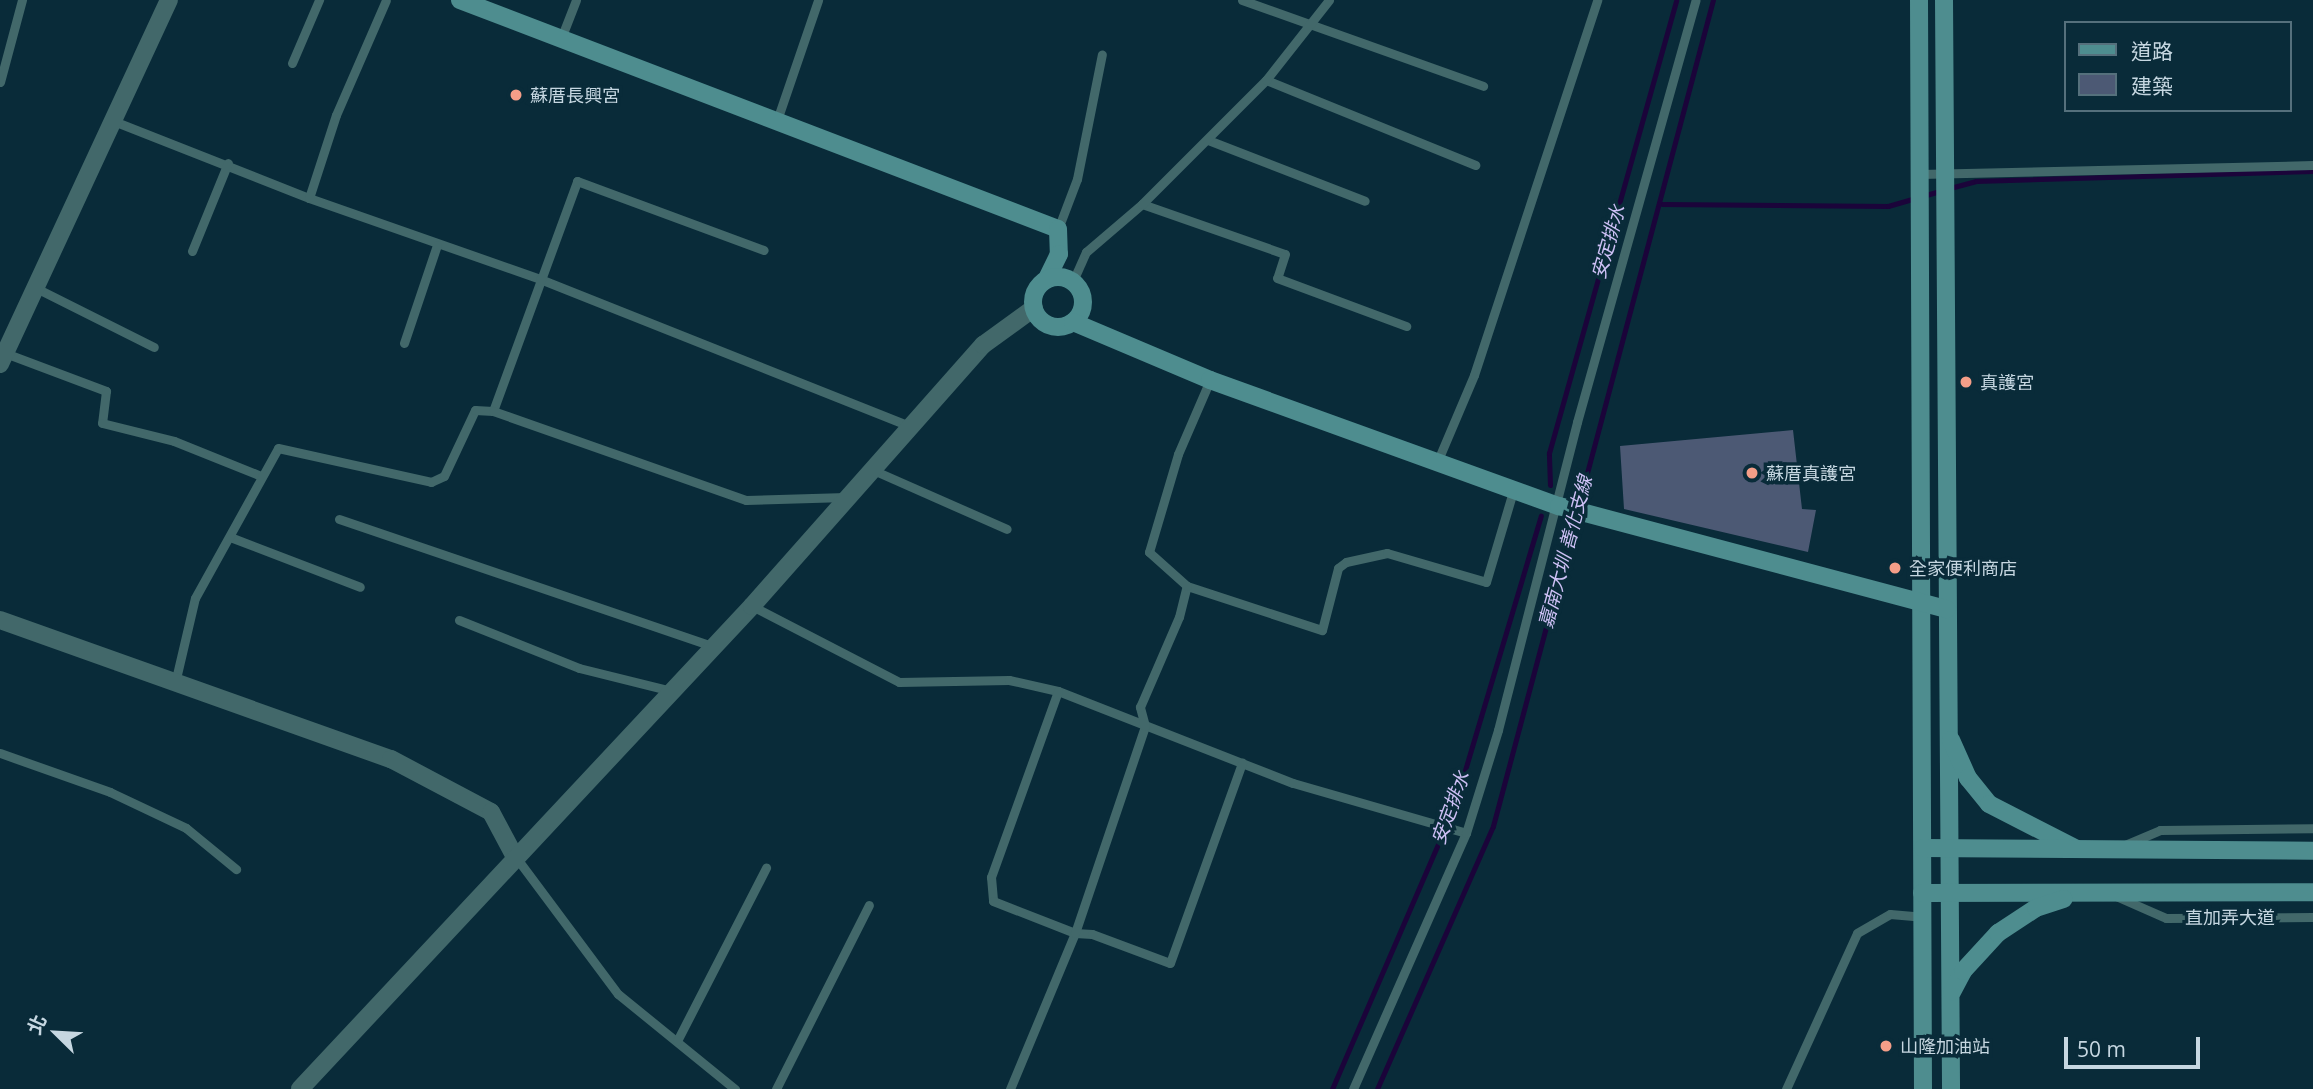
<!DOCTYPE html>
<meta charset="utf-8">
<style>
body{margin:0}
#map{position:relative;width:2313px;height:1089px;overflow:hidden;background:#092b39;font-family:"Open Sans","Noto Sans TC",sans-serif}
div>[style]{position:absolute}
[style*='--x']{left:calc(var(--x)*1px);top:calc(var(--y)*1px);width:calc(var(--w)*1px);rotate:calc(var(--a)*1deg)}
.stream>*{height:5px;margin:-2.5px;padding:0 2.5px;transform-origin:2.5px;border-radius:2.5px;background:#1b043a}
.building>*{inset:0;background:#4c5974}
.lane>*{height:9px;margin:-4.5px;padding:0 4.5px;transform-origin:4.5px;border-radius:4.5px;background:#42686a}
.street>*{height:18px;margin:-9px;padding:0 9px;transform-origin:9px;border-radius:9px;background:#42686a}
.secondary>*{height:18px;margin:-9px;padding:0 9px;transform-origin:9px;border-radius:9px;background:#4e8d8f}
.secondary>.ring{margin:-9px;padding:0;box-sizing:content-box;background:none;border:18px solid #4e8d8f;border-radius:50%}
.dots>*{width:19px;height:19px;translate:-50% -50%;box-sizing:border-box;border:4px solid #092b39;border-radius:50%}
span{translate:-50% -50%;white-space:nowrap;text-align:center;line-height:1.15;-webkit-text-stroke:7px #092b39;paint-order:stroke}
.poi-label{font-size:18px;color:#c6d7e1}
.left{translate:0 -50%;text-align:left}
.street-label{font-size:18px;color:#c6d7e1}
.water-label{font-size:19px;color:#cdc0f5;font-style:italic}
.legend{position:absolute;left:2064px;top:21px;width:228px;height:91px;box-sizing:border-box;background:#092b39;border:2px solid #55707c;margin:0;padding:9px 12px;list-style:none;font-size:21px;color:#c6d7e1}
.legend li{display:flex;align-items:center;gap:14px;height:35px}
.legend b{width:35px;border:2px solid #55707c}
.north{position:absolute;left:21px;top:998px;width:70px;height:70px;-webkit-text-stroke:5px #092b39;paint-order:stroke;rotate:294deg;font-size:19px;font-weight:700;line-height:28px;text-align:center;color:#c6d7e1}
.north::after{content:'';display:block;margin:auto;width:24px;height:32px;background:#c6d7e1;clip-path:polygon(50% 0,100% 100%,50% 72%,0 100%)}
.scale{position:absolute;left:2064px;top:1037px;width:136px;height:32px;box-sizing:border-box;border:4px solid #c6d7e1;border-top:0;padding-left:9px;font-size:21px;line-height:24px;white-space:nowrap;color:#c6d7e1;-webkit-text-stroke:5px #092b39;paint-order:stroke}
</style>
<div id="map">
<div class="stream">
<i style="--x:1950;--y:188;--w:27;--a:-15"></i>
<i style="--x:1976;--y:181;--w:337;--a:-1.7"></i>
<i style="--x:1662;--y:204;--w:226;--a:0.5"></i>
<i style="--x:1888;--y:206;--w:54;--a:-16.1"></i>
<i style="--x:1550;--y:485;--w:32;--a:-92"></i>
<i style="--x:1549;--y:453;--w:470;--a:-74.3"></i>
<i style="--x:1332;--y:1089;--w:307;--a:-66.6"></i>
<i style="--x:1454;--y:807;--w:304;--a:-73.4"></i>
<i style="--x:1377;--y:1089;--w:287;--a:-66.2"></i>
<i style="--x:1493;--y:826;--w:855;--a:-75.09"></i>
</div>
<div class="building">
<i style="clip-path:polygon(1793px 430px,1802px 509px,1816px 510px,1808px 552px,1624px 509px,1620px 446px)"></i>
</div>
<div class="lane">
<i style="--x:1242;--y:0;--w:256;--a:19.6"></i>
<i style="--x:560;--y:41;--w:44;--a:-68.7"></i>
<i style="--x:292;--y:63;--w:69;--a:-66.8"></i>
<i style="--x:1266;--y:80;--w:226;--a:22.1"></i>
<i style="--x:0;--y:82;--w:85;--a:-75"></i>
<i style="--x:111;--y:120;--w:213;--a:21.5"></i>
<i style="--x:309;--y:198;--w:245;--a:19.3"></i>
<i style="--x:540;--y:279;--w:397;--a:21.7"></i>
<i style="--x:776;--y:123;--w:130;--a:-71.1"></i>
<i style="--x:1208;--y:140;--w:168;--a:21.2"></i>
<i style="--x:1920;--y:174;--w:393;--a:-1.3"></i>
<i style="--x:309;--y:198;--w:87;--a:-72"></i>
<i style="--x:336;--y:115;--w:125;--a:-66.5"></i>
<i style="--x:1142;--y:204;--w:151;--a:19.3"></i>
<i style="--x:1285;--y:254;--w:25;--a:108"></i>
<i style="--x:1277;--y:278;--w:138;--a:20.4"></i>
<i style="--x:1058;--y:229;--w:53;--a:-69.2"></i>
<i style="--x:1077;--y:179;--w:127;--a:-78.7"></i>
<i style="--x:192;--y:251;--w:95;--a:-67.8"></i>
<i style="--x:1073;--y:281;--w:32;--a:-66"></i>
<i style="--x:1086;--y:252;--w:74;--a:-40.6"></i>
<i style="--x:1142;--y:204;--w:175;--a:-45"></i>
<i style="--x:1266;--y:80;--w:102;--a:-51.8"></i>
<i style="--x:34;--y:287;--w:134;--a:26.6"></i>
<i style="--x:404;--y:343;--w:103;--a:-71.4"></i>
<i style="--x:5;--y:353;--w:108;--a:20.6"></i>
<i style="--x:106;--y:391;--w:32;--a:97"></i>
<i style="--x:102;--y:423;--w:74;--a:14"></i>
<i style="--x:174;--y:441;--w:94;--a:21.9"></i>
<i style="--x:493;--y:411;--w:245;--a:-69.9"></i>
<i style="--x:577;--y:181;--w:199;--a:20.3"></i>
<i style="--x:1438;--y:460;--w:92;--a:-67"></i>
<i style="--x:1474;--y:375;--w:395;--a:-71.8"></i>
<i style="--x:873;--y:470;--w:146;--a:23.8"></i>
<i style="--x:339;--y:519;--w:394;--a:18.8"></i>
<i style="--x:230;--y:537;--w:139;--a:21"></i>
<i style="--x:1187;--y:586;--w:142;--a:18.1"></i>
<i style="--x:1322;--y:630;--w:64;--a:-75.5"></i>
<i style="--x:1338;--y:568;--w:10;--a:-37"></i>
<i style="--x:1346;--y:562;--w:42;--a:-12.4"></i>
<i style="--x:1387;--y:553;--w:103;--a:16.3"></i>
<i style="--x:1486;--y:582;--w:98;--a:-73.4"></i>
<i style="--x:752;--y:606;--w:165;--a:27.3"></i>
<i style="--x:899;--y:682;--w:110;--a:-1"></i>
<i style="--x:1009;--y:680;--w:50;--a:12.7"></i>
<i style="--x:1058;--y:691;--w:252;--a:21.4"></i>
<i style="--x:1293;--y:783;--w:180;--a:16.1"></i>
<i style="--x:459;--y:620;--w:129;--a:21.8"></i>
<i style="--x:579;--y:668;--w:95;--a:14"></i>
<i style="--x:175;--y:683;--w:87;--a:-76.8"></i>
<i style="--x:195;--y:598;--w:171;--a:-61"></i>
<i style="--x:278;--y:448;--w:157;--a:12.5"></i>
<i style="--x:431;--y:482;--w:14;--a:-25"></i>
<i style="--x:444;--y:476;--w:73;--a:-64.8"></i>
<i style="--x:475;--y:410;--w:18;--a:3"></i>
<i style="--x:493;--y:411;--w:268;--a:19.4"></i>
<i style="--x:746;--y:500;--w:100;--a:-1.7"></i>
<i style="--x:1058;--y:691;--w:198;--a:109.8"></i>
<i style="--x:991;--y:877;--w:24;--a:85"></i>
<i style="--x:993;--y:901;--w:88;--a:21.3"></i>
<i style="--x:1075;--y:933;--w:17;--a:3"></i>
<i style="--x:1092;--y:934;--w:83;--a:20.4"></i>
<i style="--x:1170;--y:963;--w:213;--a:-70.2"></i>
<i style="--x:0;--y:753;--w:117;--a:19.5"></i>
<i style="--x:110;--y:792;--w:84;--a:25.3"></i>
<i style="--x:186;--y:828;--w:65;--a:39.4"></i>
<i style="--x:2125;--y:845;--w:38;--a:-23"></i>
<i style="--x:2160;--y:830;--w:153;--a:-0.7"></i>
<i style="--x:515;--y:856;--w:172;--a:53.3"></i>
<i style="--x:618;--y:994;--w:151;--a:39.1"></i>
<i style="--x:2118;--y:897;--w:52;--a:23.6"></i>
<i style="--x:2166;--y:918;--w:147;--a:-0.4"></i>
<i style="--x:677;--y:1041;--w:195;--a:-62.8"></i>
<i style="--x:776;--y:1089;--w:206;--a:-63.2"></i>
<i style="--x:1010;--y:1089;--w:169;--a:-67.4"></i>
<i style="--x:1075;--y:933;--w:219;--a:-71.3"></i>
<i style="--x:1145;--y:726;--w:20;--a:-105"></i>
<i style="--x:1140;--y:707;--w:98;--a:-66.6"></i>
<i style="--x:1179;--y:617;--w:32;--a:-76"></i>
<i style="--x:1187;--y:586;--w:51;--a:-138.2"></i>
<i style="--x:1149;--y:552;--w:102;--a:-73.5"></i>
<i style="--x:1178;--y:454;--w:81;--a:-66.6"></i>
<i style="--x:1353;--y:1089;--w:280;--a:-66.2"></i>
<i style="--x:1466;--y:833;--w:108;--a:-72.7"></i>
<i style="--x:1498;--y:730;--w:318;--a:-75.6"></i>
<i style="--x:1577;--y:422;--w:438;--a:-74.3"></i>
<i style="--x:1786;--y:1089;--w:171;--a:-65.5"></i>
<i style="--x:1857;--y:933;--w:38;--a:-30"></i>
<i style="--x:1890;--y:914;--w:32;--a:5"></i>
</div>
<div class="street">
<i style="--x:0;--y:364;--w:401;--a:-65.1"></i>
<i style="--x:0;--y:620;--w:415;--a:19.6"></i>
<i style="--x:391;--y:759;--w:113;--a:27.9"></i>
<i style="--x:491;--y:812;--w:49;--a:61.9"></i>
<i style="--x:300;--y:1089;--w:662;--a:-46.9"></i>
<i style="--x:752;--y:606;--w:349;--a:-48.5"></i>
<i style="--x:983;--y:345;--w:63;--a:-36"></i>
</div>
<div class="secondary">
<i style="--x:460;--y:0;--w:640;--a:20.95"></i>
<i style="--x:1058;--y:229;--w:25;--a:88"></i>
<i style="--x:1059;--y:254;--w:28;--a:116"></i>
<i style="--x:1919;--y:0;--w:1089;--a:89.79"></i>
<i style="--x:1944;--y:0;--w:1089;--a:89.63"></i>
<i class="ring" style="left:1033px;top:277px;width:32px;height:32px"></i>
<i style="--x:1073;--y:322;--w:149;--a:22.9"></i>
<i style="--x:1210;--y:380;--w:371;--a:19.9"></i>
<i style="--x:1559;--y:506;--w:401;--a:14.9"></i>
<i style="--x:1951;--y:740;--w:42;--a:65.9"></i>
<i style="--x:1968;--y:778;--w:33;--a:51"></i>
<i style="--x:1989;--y:804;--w:97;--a:27.1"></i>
<i style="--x:1923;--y:848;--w:390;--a:0.4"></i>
<i style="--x:1922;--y:893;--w:391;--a:-0.1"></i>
<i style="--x:1952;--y:992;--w:24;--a:-62"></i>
<i style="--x:1963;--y:971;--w:52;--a:-47.4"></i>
<i style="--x:1998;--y:933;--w:45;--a:-33.3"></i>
<i style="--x:2036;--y:908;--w:29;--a:-18"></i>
</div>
<div class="dots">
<i style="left:516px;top:95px;background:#f49e88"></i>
<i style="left:1966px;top:382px;background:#f49e88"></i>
<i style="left:1752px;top:473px;background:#f49e88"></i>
<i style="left:1895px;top:568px;background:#f49e88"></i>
<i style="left:1886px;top:1046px;background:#f49e88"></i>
</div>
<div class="poi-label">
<span class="left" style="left:530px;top:95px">蘇厝長興宮</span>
<span class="left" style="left:1980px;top:382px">真護宮</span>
<span class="left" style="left:1766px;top:473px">蘇厝真護宮</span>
<span class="left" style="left:1909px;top:568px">全家便利商店</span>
<span class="left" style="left:1900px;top:1046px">山隆加油站</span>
</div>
<div class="street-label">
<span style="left:2230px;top:917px">直加弄大道</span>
</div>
<div class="water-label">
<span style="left:1609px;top:242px;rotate:-74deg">安定排水</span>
<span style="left:1566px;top:552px;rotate:-75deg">嘉南大圳 善化支線</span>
<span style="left:1451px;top:808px;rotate:-70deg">安定排水</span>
</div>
<ul class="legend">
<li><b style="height:9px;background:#4e8d8f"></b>道路</li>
<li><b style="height:19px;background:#4c5974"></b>建築</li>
</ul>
<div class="north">北</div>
<div class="scale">50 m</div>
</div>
